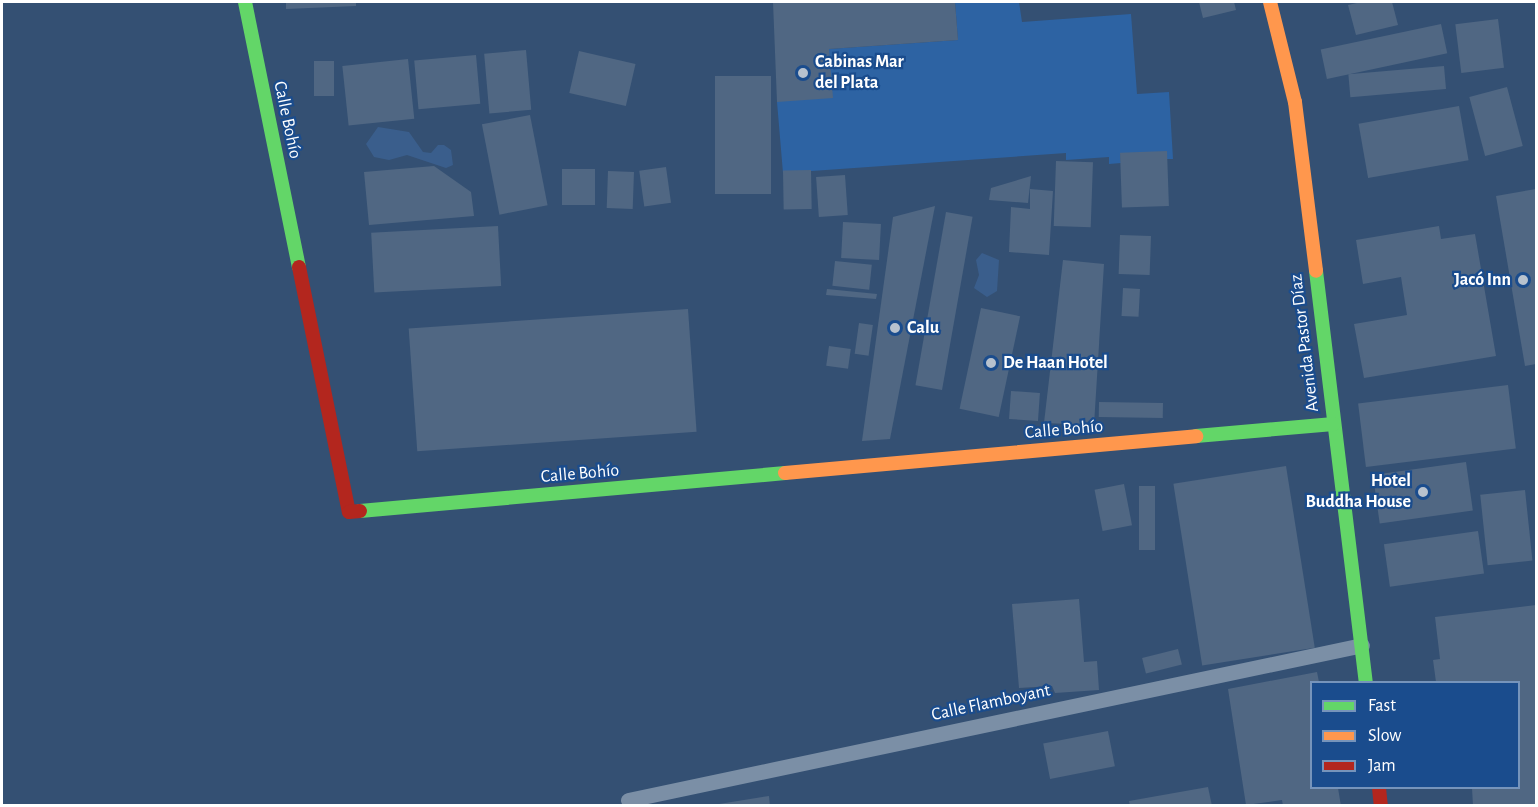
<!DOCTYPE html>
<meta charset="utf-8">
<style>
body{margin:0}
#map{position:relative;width:1538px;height:807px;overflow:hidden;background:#345073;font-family:"Alegreya Sans",sans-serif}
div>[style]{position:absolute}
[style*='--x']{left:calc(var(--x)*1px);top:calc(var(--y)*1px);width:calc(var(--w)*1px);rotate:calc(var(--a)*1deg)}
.green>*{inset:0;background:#2d63a3}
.water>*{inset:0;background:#3a5e8c}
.building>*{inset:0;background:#506783;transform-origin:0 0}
.lane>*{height:15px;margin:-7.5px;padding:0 7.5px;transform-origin:7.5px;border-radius:7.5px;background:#7b8fa6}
.fast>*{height:14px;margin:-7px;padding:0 7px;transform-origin:7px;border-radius:7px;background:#63d668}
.slow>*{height:14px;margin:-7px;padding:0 7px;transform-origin:7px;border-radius:7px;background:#ff974d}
.jam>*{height:14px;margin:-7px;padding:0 7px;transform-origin:7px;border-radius:7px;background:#b3261e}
.dots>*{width:16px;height:16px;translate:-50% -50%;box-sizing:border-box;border:3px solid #1a4c8d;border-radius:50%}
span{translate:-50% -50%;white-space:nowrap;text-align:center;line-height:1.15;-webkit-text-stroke:4.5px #1a4c8d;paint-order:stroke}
.poi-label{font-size:18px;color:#fff;font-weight:700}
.left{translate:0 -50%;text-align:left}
.right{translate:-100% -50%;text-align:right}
.street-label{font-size:18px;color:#fff}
.frame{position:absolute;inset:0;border:3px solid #fff;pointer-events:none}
.legend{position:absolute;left:1310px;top:681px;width:210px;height:108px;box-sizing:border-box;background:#1a4c8d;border:2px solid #7694bb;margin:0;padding:8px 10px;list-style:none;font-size:18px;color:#fff}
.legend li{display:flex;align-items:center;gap:12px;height:30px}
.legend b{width:30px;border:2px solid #7694bb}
</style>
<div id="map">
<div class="green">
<i style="clip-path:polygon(955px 2px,1019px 2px,1022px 22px,1131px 14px,1137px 94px,1169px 92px,1173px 159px,1167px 159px,1167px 152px,1120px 154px,1121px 163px,1109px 164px,1109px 157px,1066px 160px,1066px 153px,783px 173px,777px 102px,829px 49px,958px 40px)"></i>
</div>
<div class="water">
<i style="clip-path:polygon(378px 127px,409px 132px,423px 152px,431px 153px,438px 145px,444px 145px,451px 150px,453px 165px,446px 168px,407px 155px,389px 160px,374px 157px,366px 144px)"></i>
<i style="clip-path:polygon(982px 253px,999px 260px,997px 291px,987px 297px,974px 288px,979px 275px,976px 260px)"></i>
</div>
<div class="building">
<i style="clip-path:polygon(286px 2px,356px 2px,356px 6px,286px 9px)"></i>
<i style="clip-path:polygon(773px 2px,955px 2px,958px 40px,829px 49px,833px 98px,777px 102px)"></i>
<i style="clip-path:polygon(1199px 2px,1234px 2px,1236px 10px,1203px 18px)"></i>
<i style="clip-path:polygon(1361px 2px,1392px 2px,1398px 25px,1356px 35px,1348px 5px)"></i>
<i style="left:1498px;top:19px;width:49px;height:43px;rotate:83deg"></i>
<i style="left:1441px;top:24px;width:30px;height:123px;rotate:78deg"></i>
<i style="left:526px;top:50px;width:60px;height:42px;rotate:85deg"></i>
<i style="left:579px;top:51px;width:58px;height:43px;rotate:13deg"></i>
<i style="left:476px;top:55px;width:49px;height:62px;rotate:85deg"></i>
<i style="left:408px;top:59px;width:60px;height:66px;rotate:84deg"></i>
<i style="left:314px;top:61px;width:20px;height:35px"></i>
<i style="left:1444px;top:66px;width:23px;height:96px;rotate:85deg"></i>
<i style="left:715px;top:76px;width:56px;height:118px"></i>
<i style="left:1507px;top:87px;width:61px;height:39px;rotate:75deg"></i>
<i style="left:1459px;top:106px;width:55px;height:102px;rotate:80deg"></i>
<i style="left:530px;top:115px;width:92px;height:49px;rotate:79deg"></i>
<i style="left:1167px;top:151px;width:55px;height:47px;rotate:88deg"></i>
<i style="left:1056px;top:161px;width:37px;height:65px;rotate:2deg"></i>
<i style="clip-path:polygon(434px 166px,471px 192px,474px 216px,369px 225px,364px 172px)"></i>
<i style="left:666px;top:167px;width:36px;height:27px;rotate:82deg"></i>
<i style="left:562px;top:169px;width:33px;height:36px"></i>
<i style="left:811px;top:170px;width:39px;height:28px;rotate:89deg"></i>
<i style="left:608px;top:171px;width:26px;height:37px;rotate:2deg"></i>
<i style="left:845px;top:175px;width:40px;height:29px;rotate:86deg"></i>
<i style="clip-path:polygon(1031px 176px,1028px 203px,989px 200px,991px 188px)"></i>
<i style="clip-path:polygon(1030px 189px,1053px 191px,1049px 255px,1009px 252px,1011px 207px,1030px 209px)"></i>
<i style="clip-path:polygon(1536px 189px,1536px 364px,1525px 366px,1496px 196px)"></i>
<i style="clip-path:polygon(935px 206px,890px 439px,862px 441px,893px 217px)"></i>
<i style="left:946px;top:212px;width:27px;height:176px;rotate:10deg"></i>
<i style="left:843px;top:222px;width:38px;height:36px;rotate:3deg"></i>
<i style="left:498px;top:226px;width:60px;height:127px;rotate:87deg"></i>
<i style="clip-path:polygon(1439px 226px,1441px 239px,1475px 234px,1496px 356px,1364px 378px,1354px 324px,1407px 315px,1401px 277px,1363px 284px,1356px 240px)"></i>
<i style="left:1120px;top:235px;width:31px;height:39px;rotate:2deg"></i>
<i style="clip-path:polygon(1063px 260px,1104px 264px,1094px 425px,1044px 423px)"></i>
<i style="left:835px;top:261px;width:37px;height:25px;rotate:6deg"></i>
<i style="left:1123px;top:288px;width:17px;height:28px;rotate:3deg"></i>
<i style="clip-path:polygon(827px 289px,877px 294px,876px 299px,826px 295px)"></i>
<i style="left:981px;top:308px;width:40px;height:103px;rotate:12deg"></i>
<i style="left:688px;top:309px;width:123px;height:280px;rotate:86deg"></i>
<i style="left:859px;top:323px;width:14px;height:31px;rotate:8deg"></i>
<i style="left:829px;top:346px;width:22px;height:20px;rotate:8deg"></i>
<i style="left:1508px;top:385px;width:64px;height:151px;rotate:83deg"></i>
<i style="left:1011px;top:391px;width:29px;height:28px;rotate:4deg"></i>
<i style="left:1099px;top:402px;width:64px;height:15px;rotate:1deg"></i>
<i style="left:1466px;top:462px;width:49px;height:94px;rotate:82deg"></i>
<i style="left:1286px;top:466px;width:184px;height:114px;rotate:81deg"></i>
<i style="left:1124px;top:484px;width:42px;height:30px;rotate:79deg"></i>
<i style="left:1139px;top:486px;width:16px;height:64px"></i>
<i style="left:1525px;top:490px;width:71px;height:45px;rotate:84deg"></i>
<i style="left:1478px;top:531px;width:43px;height:95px;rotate:82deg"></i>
<i style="clip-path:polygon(1079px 599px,1084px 662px,1097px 661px,1099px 690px,1055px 693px,1052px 686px,1019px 688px,1012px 604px)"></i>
<i style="clip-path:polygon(1536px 605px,1536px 806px,1473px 806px,1472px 788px,1518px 788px,1518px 682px,1436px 682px,1433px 660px,1440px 659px,1435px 617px)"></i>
<i style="left:1178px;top:649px;width:16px;height:37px;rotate:76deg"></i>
<i style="clip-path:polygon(1317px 672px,1319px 682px,1312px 682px,1312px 788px,1338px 788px,1341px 806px,1283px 806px,1282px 800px,1246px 805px,1228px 689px)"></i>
<i style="left:1108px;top:731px;width:36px;height:66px;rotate:79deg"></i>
<i style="clip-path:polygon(1208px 787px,1212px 806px,1130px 806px,1129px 801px)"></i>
<i style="clip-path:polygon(769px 796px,770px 806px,719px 806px,719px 804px)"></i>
</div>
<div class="lane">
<i style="--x:628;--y:800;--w:750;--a:-11.92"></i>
</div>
<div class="fast">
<i style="--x:245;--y:2;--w:270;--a:78.5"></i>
<i style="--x:1316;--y:271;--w:414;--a:83.1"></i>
<i style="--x:1196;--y:436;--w:138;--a:-5"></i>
<i style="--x:360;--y:511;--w:427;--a:-5.1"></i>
</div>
<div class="slow">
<i style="--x:1270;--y:2;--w:103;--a:76"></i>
<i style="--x:1295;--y:102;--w:170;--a:82.9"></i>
<i style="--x:785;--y:473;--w:413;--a:-5.1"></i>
</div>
<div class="jam">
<i style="--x:299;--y:267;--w:250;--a:78.5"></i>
<i style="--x:349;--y:512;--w:11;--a:-5"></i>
<i style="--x:1379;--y:788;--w:18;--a:84"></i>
</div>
<div class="dots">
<i style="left:803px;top:73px;background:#b8c2ce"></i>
<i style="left:1523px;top:280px;background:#b8c2ce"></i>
<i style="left:895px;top:328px;background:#b8c2ce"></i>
<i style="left:991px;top:363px;background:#b8c2ce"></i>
<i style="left:1423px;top:492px;background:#b8c2ce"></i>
</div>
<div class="poi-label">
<span class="left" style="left:815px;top:73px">Cabinas Mar<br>del Plata</span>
<span class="right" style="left:1511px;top:280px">Jacó Inn</span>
<span class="left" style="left:907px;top:328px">Calu</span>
<span class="left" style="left:1003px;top:363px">De Haan Hotel</span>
<span class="right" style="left:1411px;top:492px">Hotel<br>Buddha House</span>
</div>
<div class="street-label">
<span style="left:287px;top:120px;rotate:78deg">Calle Bohío</span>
<span style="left:1305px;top:343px;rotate:-97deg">Avenida Pastor Díaz</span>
<span style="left:1064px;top:430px;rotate:-5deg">Calle Bohío</span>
<span style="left:580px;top:474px;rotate:-5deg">Calle Bohío</span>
<span style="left:991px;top:703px;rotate:-12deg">Calle Flamboyant</span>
</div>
<div class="frame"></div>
<ul class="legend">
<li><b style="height:8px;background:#63d668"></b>Fast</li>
<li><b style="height:8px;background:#ff974d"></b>Slow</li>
<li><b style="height:8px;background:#b3261e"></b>Jam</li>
</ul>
</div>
